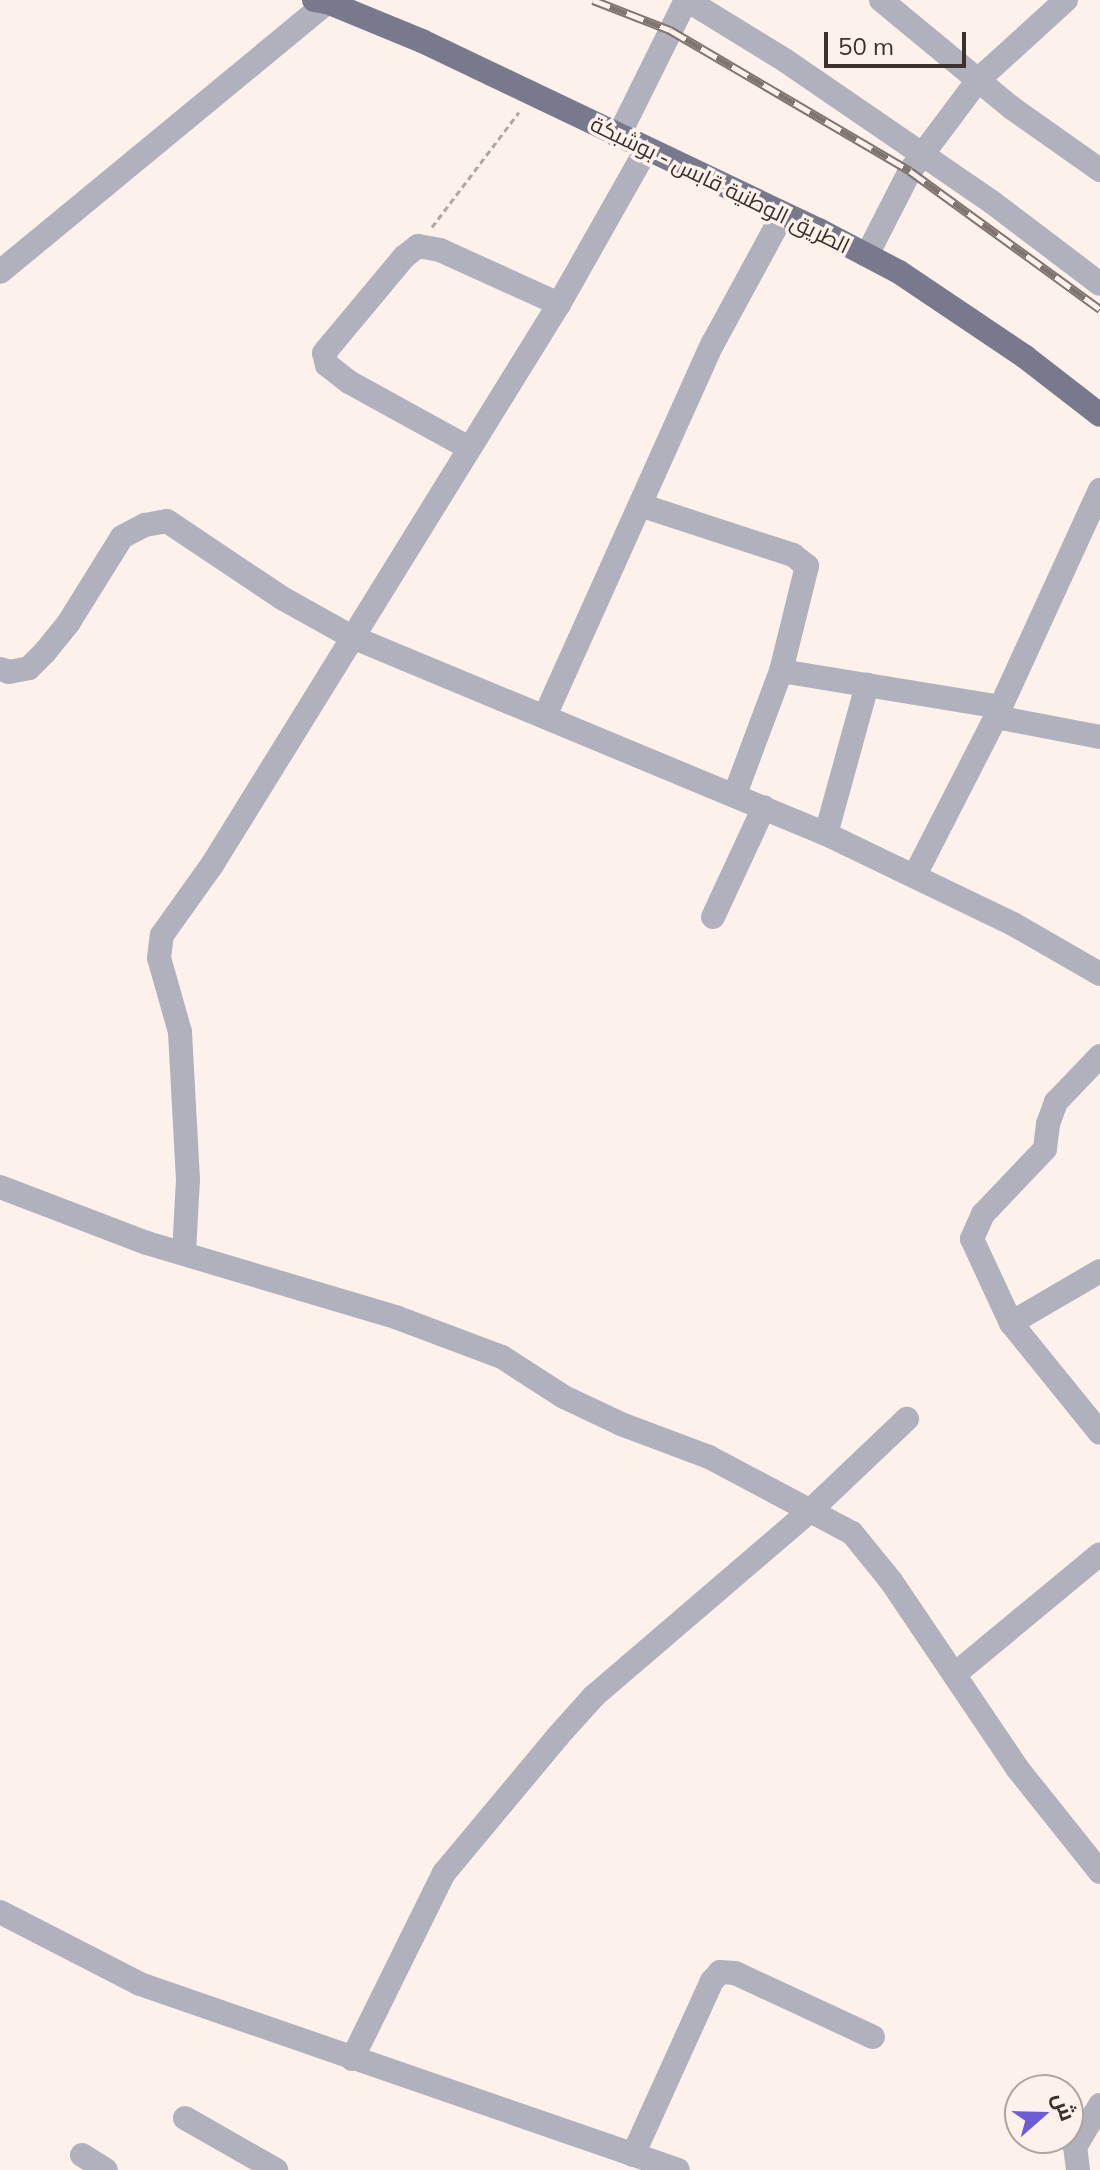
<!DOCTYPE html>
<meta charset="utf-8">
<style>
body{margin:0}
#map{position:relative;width:1100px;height:2170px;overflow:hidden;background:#fdf1ec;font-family:Mulish,Cairo,sans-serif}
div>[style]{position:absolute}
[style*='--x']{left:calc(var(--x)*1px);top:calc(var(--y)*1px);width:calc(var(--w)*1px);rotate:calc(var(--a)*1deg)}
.path>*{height:3px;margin-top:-1.5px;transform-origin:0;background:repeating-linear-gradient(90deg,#b2a6a1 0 6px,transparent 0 10px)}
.minor>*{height:24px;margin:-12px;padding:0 12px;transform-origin:12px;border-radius:12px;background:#b0b1bd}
.major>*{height:24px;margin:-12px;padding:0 12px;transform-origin:12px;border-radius:12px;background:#79798e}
.rail>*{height:9px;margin-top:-4.5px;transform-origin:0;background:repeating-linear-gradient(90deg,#fdf1ec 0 18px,#80746f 0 36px);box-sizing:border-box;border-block:2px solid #80746f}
span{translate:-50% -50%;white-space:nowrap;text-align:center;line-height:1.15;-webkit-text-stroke:7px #fdf1ec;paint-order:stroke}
.street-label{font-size:22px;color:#3d312c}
.north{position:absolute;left:1004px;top:2074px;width:80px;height:80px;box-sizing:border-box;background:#fdf1ec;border:2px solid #b0a49f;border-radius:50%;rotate:70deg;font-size:22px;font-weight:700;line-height:32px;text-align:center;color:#3d312c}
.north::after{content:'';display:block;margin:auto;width:28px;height:36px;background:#6c5cd6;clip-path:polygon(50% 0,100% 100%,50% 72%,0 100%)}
.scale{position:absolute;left:824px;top:32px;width:142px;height:36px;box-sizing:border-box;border:4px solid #3d312c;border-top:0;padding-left:10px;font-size:24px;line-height:28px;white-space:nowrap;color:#3d312c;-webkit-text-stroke:6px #fdf1ec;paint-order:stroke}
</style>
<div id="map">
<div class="path">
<i style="--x:432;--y:227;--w:144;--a:-52.9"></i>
</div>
<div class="minor">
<i style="--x:687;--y:0;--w:116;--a:31.6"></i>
<i style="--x:786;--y:61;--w:251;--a:34.4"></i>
<i style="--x:993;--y:203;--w:134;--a:37.1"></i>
<i style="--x:881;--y:0;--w:170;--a:39.5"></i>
<i style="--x:1012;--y:108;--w:108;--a:35.2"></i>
<i style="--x:618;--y:137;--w:153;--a:-63.6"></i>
<i style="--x:867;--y:255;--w:94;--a:-62.9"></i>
<i style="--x:910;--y:171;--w:114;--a:-53.2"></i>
<i style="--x:978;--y:80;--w:119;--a:-42.3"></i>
<i style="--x:0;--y:272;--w:424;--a:-39.5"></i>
<i style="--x:469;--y:448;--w:137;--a:-151.2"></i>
<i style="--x:349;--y:382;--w:28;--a:-142"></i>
<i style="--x:327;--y:365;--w:12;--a:-104"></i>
<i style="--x:324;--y:353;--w:125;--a:-50.2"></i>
<i style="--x:404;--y:257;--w:18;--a:-38"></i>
<i style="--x:418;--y:246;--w:22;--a:10"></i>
<i style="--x:440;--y:250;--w:131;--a:24.4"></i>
<i style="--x:640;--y:505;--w:161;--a:18.1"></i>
<i style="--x:793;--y:555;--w:18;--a:38"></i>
<i style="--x:807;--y:566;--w:108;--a:103.9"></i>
<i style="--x:781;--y:671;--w:131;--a:110.5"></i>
<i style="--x:0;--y:669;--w:9;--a:18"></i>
<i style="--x:9;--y:672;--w:20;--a:-11"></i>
<i style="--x:29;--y:668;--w:23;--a:-45"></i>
<i style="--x:45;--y:652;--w:38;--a:-51"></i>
<i style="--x:69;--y:622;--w:100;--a:-58.1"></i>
<i style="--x:122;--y:537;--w:26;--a:-28"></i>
<i style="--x:145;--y:525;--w:22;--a:-10"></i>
<i style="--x:167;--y:521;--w:138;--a:33.8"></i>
<i style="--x:282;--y:598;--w:80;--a:29.1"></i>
<i style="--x:352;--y:637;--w:513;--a:22.57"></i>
<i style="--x:826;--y:834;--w:208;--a:25.7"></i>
<i style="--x:1013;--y:924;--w:100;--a:29.9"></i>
<i style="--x:781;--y:671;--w:222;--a:9.3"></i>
<i style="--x:545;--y:716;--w:409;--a:-65.8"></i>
<i style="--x:713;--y:343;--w:147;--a:-61.5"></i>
<i style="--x:996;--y:717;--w:106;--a:10.9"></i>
<i style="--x:826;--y:834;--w:155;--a:-74.6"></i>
<i style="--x:915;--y:875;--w:178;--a:-62.9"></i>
<i style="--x:996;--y:717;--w:250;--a:-65.4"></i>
<i style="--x:713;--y:917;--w:121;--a:-65.1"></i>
<i style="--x:1100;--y:1056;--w:64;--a:133.7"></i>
<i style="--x:1056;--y:1102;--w:23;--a:110"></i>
<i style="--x:1048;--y:1124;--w:25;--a:97"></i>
<i style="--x:1045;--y:1149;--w:90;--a:133.6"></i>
<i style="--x:983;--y:1214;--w:27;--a:114"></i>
<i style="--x:972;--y:1239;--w:93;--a:65.1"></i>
<i style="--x:1011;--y:1323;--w:141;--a:51"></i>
<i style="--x:0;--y:1187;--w:157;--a:20.9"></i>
<i style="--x:147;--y:1243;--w:262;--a:16.6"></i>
<i style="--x:398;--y:1318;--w:111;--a:20.6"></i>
<i style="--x:502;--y:1357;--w:74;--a:32.8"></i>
<i style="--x:564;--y:1397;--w:63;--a:25.3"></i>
<i style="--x:621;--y:1424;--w:94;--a:20.6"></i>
<i style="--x:709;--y:1457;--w:162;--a:28"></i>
<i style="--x:852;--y:1533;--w:62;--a:50.9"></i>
<i style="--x:891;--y:1581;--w:225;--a:56"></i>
<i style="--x:1017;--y:1768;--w:133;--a:51.4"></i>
<i style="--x:184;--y:1253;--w:73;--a:-86.9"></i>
<i style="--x:188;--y:1180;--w:148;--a:-93.1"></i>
<i style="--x:180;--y:1032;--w:77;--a:-105.8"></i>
<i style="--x:159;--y:958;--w:23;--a:-83"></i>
<i style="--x:162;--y:935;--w:86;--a:-54.5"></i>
<i style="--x:212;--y:865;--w:660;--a:-58.26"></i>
<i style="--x:559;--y:304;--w:177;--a:-60.5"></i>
<i style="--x:1011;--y:1323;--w:103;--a:-30.3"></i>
<i style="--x:955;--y:1674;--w:188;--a:-39.6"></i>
<i style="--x:0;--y:1912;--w:157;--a:27.2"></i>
<i style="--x:140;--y:1984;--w:569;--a:19.07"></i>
<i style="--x:352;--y:2059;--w:208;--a:-63.7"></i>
<i style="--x:444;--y:1873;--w:178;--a:-50.2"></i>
<i style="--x:558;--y:1736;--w:54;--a:-48"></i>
<i style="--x:594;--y:1696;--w:287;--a:-40.6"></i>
<i style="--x:812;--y:1509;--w:131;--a:-43.5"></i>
<i style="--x:185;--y:2118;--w:105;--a:29.7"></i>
<i style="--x:82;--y:2155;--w:28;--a:32"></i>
<i style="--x:633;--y:2155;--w:191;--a:-65.6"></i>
<i style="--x:712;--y:1981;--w:12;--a:-48"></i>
<i style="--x:720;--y:1972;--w:15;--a:4"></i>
<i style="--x:735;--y:1973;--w:152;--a:24.9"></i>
<i style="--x:1078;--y:2170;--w:23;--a:-97"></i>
<i style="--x:1075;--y:2147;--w:49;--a:-59.2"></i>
</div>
<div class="major">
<i style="--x:314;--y:0;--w:13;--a:9"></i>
<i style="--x:327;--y:2;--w:103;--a:22.3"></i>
<i style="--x:422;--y:41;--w:440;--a:25.5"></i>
<i style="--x:819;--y:230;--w:90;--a:27.7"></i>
<i style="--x:899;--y:272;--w:151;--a:33.9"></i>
<i style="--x:1024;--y:356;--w:96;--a:37.8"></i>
</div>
<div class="rail">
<i style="--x:593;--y:0;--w:83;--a:21.3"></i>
<i style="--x:670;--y:30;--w:278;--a:30.4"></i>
<i style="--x:910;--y:171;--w:235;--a:36"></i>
</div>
<div class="street-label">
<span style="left:720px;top:185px;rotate:26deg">الطريق الوطنية قابس - بوشبكة</span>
</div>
<div class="north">ش</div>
<div class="scale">50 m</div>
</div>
